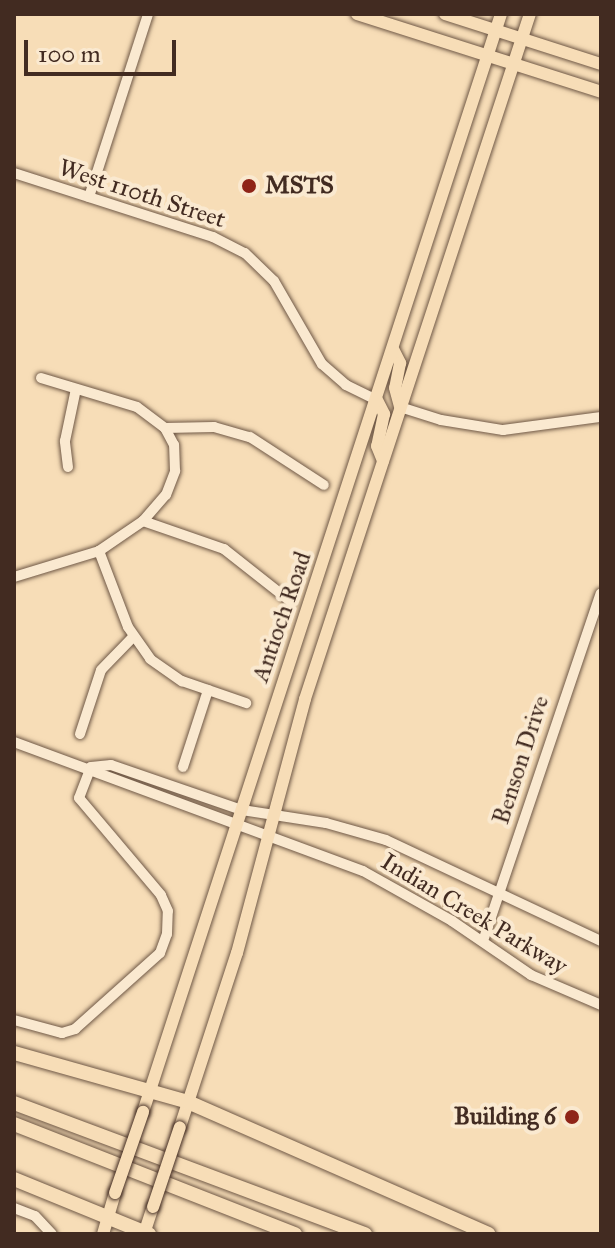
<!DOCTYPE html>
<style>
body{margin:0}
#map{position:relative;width:615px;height:1248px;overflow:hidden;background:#f7ddb7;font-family:"IM FELL Great Primer",serif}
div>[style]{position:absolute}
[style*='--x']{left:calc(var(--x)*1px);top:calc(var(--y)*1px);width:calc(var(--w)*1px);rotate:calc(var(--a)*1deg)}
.roads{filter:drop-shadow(0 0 2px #6f5846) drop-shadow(0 0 2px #6f5846)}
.minor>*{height:10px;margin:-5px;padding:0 5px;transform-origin:5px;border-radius:5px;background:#fae9d0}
.major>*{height:12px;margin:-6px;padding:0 6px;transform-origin:6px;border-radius:6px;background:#f7ddb7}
.highway>*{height:14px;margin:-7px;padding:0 7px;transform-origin:7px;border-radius:7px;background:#f7ddb7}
.bridges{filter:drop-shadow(0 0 2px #422b21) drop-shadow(0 0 2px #422b21)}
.major-bridge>*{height:12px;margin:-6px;padding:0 6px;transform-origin:6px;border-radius:6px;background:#f7ddb7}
.dots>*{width:22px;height:22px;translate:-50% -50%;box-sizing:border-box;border:4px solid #fae9d0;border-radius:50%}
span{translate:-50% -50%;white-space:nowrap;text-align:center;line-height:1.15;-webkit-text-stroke:8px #fae9d0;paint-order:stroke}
.poi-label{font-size:24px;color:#422b21;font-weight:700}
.left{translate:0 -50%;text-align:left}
.right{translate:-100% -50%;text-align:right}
.street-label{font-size:24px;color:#422b21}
.frame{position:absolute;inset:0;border:16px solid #422b21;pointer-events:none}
.scale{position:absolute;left:24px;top:40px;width:152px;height:36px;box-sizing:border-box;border:4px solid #422b21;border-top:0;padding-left:10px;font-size:24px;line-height:28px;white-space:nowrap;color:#422b21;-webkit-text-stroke:6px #fae9d0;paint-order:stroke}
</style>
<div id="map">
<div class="roads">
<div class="minor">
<i style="--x:14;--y:173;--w:209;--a:17.8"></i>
<i style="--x:213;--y:237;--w:36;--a:27"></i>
<i style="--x:245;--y:253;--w:40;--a:44"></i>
<i style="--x:274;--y:281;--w:96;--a:60"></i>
<i style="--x:322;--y:364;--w:32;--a:41"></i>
<i style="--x:346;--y:385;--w:34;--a:26"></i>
<i style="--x:89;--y:197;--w:192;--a:-72.1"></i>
<i style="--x:41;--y:378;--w:100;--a:16.8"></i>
<i style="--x:137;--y:407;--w:35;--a:37"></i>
<i style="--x:165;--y:428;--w:49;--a:-1.2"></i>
<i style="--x:214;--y:427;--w:37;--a:16"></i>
<i style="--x:250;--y:437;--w:88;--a:33"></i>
<i style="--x:400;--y:407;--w:43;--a:17.6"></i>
<i style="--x:441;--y:420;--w:63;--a:9.2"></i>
<i style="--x:503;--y:430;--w:99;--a:-7.6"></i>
<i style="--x:68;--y:467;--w:26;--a:-97"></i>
<i style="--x:65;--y:441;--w:53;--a:-78.1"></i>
<i style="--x:143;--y:521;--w:86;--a:19.1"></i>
<i style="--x:224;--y:549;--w:85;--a:38.3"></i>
<i style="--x:99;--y:551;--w:81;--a:69.1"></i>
<i style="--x:128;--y:627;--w:39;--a:55"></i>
<i style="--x:150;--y:659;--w:39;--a:35"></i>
<i style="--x:182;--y:681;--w:68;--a:19"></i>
<i style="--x:14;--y:577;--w:89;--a:-17"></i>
<i style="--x:99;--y:551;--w:53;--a:-34.3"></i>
<i style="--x:143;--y:521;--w:35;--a:-49"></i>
<i style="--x:166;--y:495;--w:26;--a:-69"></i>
<i style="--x:175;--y:471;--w:26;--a:-92"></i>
<i style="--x:174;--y:445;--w:19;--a:-118"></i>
<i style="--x:80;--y:734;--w:67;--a:-71.8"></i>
<i style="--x:101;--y:670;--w:46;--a:-45.9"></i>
<i style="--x:14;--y:742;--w:372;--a:20.3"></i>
<i style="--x:363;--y:871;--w:102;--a:29.3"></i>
<i style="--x:452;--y:921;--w:96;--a:34.4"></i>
<i style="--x:531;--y:975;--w:76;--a:23.2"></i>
<i style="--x:91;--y:767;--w:20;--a:-6"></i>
<i style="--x:111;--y:765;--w:139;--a:19"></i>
<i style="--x:242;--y:810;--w:85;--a:8.8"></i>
<i style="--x:326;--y:823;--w:62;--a:15.8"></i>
<i style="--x:386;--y:840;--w:238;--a:25.2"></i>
<i style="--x:183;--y:767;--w:81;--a:-72"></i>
<i style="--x:483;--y:941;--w:367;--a:-71.3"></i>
<i style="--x:14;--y:1020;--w:50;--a:15.2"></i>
<i style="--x:62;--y:1033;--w:14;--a:-17"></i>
<i style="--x:75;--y:1029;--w:114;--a:-41.8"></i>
<i style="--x:160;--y:953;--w:20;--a:-70"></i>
<i style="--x:167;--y:934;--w:23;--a:-88"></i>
<i style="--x:168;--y:911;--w:17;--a:-114"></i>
<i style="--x:161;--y:895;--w:127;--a:-130.2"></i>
<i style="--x:79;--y:798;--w:33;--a:-69"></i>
<i style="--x:14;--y:1208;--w:22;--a:21"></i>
<i style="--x:35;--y:1216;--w:25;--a:47"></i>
</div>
<div class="major">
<i style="--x:357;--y:14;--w:256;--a:17.7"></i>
<i style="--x:445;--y:14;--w:164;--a:17.8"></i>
<i style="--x:393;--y:349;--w:16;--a:63"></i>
<i style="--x:400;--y:363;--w:25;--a:101"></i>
<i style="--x:395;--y:388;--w:20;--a:75"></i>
<i style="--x:377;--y:400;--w:16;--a:63"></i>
<i style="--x:384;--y:414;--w:33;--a:102"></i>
<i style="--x:377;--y:446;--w:16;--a:68"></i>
<i style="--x:143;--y:1112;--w:1155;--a:-71.94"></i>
<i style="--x:180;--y:1127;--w:183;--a:-71.9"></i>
<i style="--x:237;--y:953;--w:263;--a:-75"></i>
<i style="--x:305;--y:699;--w:721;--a:-71.82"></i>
<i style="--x:103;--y:1234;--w:43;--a:-73.7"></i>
<i style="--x:144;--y:1234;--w:28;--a:-72"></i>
</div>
<div class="highway">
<i style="--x:14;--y:1053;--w:181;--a:15.7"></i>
<i style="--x:188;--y:1102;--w:328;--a:23.7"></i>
<i style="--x:14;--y:1103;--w:375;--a:20.5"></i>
<i style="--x:14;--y:1124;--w:302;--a:21.4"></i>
<i style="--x:14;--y:1179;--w:146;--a:22.2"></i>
</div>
</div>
<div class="bridges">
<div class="major-bridge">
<i style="--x:115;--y:1193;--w:86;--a:-70.9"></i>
<i style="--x:153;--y:1207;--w:84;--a:-71.4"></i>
</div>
</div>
<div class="dots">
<i style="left:249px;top:186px;background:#8f2418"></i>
<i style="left:572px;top:1117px;background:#8f2418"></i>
</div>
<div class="poi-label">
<span class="left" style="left:265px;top:186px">MSTS</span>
<span class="right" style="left:556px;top:1117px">Building 6</span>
</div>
<div class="street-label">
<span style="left:142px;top:194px;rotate:18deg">West 110th Street</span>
<span style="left:282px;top:617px;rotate:-71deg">Antioch Road</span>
<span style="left:521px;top:760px;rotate:-72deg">Benson Drive</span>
<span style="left:474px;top:914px;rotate:31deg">Indian Creek Parkway</span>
</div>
<div class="frame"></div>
<div class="scale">100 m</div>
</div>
